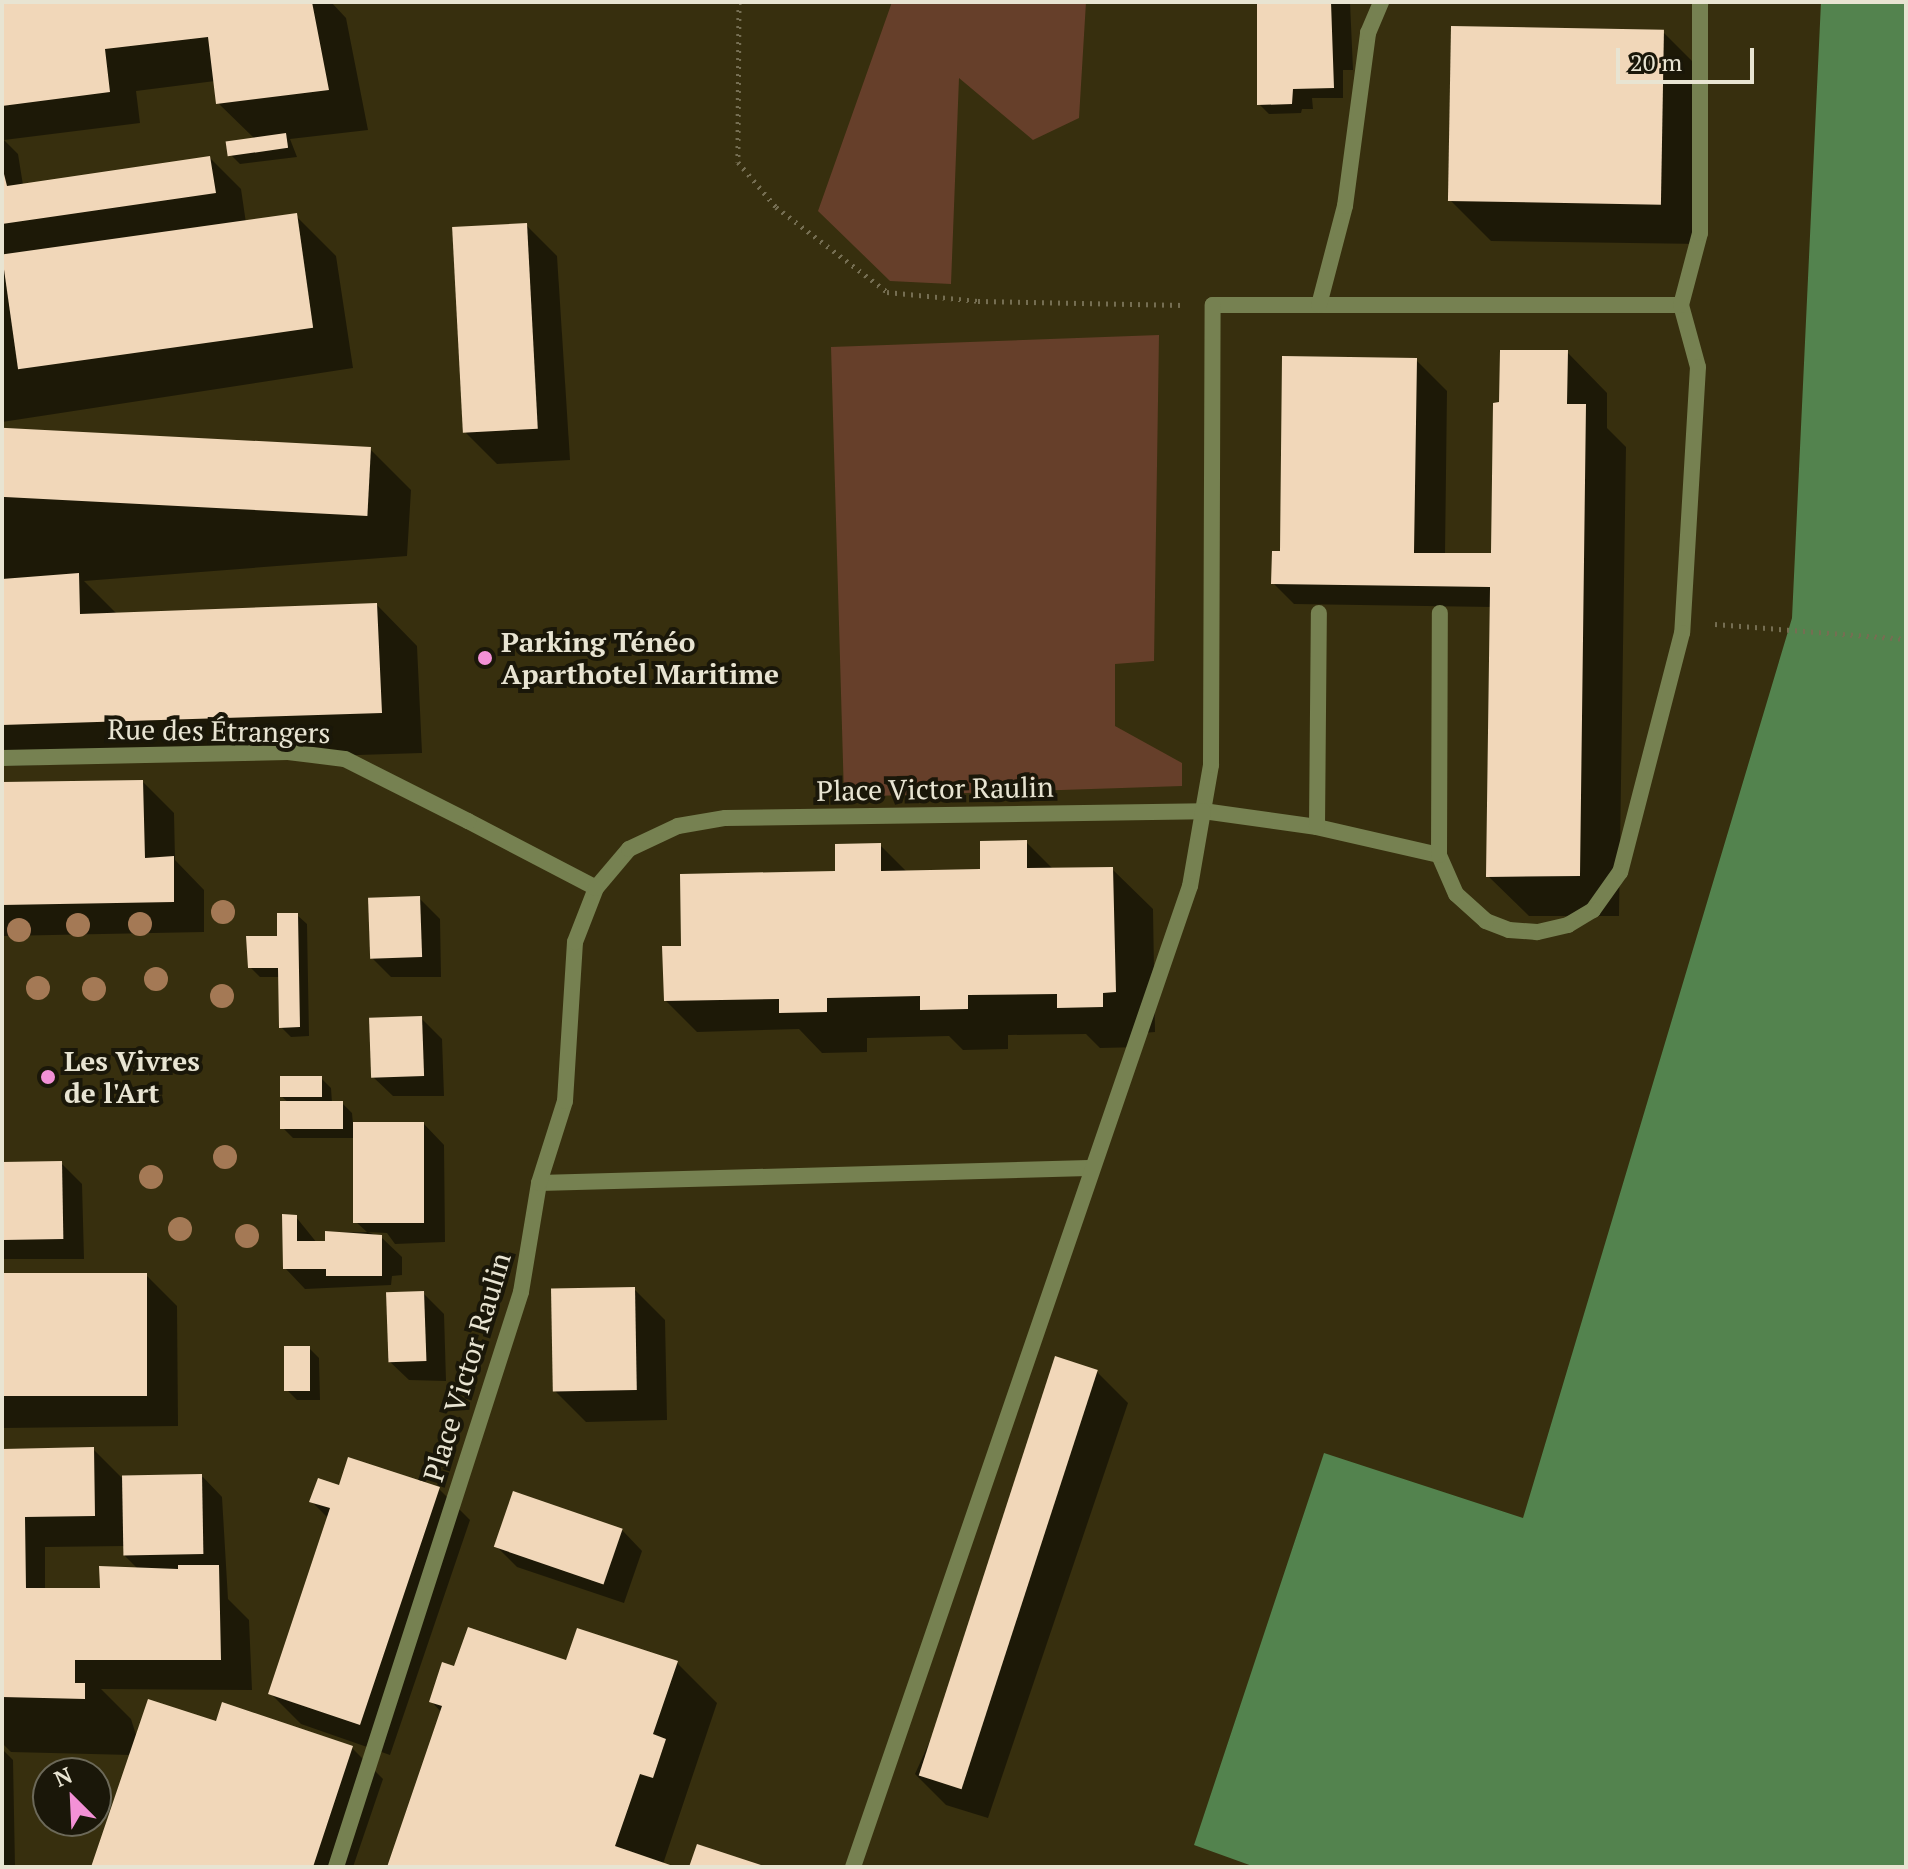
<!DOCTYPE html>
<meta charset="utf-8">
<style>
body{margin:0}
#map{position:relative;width:1908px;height:1869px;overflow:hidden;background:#372f0e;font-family:"PT Serif",serif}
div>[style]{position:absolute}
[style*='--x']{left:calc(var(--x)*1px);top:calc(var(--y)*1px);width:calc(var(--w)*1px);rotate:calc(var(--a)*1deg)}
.green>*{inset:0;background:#663f2a}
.water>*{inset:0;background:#53834e}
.shadow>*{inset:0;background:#0007}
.building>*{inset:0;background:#f1d7b9;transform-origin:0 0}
.path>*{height:5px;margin-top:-2.5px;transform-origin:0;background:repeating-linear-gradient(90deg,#756e52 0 2px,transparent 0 8px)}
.lane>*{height:16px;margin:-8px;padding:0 8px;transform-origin:8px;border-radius:8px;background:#768151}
.street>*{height:16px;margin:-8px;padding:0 8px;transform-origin:8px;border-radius:8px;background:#768151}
.trees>*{width:24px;height:24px;margin:-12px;border-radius:50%;background:#a47955}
.dots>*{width:22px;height:22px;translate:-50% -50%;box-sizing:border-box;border:4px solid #1a1709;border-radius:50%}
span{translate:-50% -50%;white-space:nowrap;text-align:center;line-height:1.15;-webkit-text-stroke:8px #1a1709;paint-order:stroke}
.poi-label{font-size:28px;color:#e8e4d2;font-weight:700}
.left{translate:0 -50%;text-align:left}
.street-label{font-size:28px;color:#e8e4d2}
.frame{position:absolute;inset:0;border:4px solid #e8e4d2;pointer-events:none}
.north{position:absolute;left:32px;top:1757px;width:80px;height:80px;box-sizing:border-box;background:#1a1709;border:2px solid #6c6959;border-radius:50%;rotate:336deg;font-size:22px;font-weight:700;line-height:32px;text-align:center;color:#e8e4d2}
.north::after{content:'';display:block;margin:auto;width:28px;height:36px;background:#f391d6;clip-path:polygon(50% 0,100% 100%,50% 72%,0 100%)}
.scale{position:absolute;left:1616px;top:48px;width:138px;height:36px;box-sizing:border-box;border:4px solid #e8e4d2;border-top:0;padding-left:10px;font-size:24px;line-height:28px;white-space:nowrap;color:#e8e4d2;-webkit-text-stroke:6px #1a1709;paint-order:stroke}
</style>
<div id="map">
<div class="green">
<i style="clip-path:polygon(892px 2px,1086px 2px,1079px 118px,1033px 140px,959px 78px,951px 284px,890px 281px,818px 211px)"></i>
<i style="clip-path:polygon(1159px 335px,1154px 661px,1115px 664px,1115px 726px,1182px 763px,1182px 786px,844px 797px,831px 347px)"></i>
</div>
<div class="water">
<i style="clip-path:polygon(1821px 2px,1906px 2px,1906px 1867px,1255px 1867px,1194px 1845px,1324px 1453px,1523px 1518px,1792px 618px)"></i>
</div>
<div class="shadow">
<i style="clip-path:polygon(2px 2px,331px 2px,346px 18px,368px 130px,290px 139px,297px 157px,240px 164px,230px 154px,255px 139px,218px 103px,215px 81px,136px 91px,140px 123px,4px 140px,18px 154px,23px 185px,210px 158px,241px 189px,246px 223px,296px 216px,336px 256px,353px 368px,2px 422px)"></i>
<i style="clip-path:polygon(1259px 2px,1350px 2px,1353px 70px,1343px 70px,1343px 98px,1312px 98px,1313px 109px,1302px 109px,1301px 113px,1269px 114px,1259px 104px)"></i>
<i style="clip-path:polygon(1663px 32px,1704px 73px,1702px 244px,1491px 241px,1451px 201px)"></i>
<i style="clip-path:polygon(526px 225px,557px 256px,570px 460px,497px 464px,466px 433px)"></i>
<i style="clip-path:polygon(1567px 352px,1607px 393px,1607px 428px,1626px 447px,1619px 916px,1529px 916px,1488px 876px,1492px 607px,1294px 604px,1273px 583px,1285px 554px,1416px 360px,1447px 391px,1445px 555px,1493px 558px,1500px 404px)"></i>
<i style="clip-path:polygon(370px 449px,411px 490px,407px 556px,84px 581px,118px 615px,377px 605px,417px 646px,422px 753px,7px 766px,2px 761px,2px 471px)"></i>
<i style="clip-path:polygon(143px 782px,174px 813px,175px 860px,204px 890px,204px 932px,2px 936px,2px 784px)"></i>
<i style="clip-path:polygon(1026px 842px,1054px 870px,1112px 869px,1153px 909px,1155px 1032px,1142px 1033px,1142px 1047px,1100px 1048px,1086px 1034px,1008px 1035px,1008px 1049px,963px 1050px,949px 1036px,867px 1038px,867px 1052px,822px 1053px,799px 1029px,697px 1032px,666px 1001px,684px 948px,837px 873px,880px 845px,907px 872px,982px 871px)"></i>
<i style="clip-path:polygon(419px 898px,440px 919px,441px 977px,391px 977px,370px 956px)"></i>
<i style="clip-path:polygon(297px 915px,307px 924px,309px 1036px,291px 1037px,281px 1027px,280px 977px,260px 977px,250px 967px)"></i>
<i style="clip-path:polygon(421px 1018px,442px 1039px,444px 1096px,393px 1096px,372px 1076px)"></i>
<i style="clip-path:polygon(321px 1078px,331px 1088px,332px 1103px,342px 1103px,352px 1113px,353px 1124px,424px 1124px,444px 1145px,445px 1242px,395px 1244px,387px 1233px,368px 1232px,381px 1237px,402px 1257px,402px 1275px,392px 1276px,391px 1285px,305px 1289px,285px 1268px,296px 1217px,317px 1243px,327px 1243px,327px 1233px,367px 1232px,356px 1222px,355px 1138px,293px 1138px,283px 1128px,289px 1103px,281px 1096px)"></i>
<i style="clip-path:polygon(61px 1163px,82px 1184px,84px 1259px,2px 1259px,2px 1165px)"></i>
<i style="clip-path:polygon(146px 1275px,177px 1306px,178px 1426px,2px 1428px,2px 1277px)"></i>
<i style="clip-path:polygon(634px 1289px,665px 1320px,667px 1420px,586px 1422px,555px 1391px)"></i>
<i style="clip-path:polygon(423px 1293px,444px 1314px,446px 1381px,409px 1380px,388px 1360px)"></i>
<i style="clip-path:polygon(309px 1348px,319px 1358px,320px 1400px,297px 1400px,287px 1390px)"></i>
<i style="clip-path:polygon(1097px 1372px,1128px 1403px,988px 1818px,946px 1805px,915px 1774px)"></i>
<i style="clip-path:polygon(evenodd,93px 1449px,123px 1479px,202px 1476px,222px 1497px,228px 1599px,249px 1620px,252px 1690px,101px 1689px,131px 1719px,137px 1738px,217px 1724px,224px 1705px,352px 1748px,383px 1779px,353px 1867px,93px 1867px,131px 1755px,11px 1752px,2px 1743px,2px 1451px,93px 1449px,125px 1546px,125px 1556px,139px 1570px,102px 1590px,45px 1590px,45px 1547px,125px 1546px)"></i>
<i style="clip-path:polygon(340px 1487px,439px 1489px,470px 1520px,390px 1755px,301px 1724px,270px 1693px,329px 1519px,311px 1501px)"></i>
<i style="clip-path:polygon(622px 1530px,642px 1551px,624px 1603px,517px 1567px,496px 1546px)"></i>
<i style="clip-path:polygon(567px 1662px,677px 1663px,717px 1703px,663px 1864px,671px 1867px,390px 1867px,441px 1712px,431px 1701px,453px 1668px)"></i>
<i style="clip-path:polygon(2px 1749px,13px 1760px,15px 1867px,2px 1867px)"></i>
</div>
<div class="building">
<i style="clip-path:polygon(2px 2px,312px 2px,329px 90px,216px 104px,208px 37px,105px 49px,110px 92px,2px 106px)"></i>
<i style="clip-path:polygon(1257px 2px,1331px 2px,1334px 88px,1293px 89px,1292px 104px,1257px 105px)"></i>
<i style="left:1451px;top:26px;width:213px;height:175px;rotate:1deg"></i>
<i style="left:286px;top:133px;width:15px;height:61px;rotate:82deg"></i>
<i style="clip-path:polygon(210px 156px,216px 193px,2px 224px,2px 166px,7px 186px)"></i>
<i style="left:297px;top:213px;width:116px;height:298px;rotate:82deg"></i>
<i style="left:527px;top:223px;width:206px;height:75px;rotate:87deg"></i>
<i style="clip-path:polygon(1500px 350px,1568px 350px,1567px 404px,1586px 404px,1580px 876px,1486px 877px,1490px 587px,1271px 584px,1272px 551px,1280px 551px,1282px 356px,1417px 358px,1414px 553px,1491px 553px,1493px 403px,1499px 402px)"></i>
<i style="left:371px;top:447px;width:69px;height:370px;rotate:93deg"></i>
<i style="clip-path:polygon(79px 573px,80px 614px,377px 603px,382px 713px,2px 725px,2px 579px)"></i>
<i style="clip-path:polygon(143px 780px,145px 858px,174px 856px,174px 902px,2px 905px,2px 782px)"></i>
<i style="clip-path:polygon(1027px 840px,1027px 868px,1113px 867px,1116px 992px,1103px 993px,1103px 1007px,1057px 1008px,1057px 994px,968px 995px,968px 1009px,920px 1010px,920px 996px,827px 998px,827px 1012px,779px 1013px,779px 999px,664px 1001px,662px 946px,681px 946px,680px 874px,835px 871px,835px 844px,881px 843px,881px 871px,980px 869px,980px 841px)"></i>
<i style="left:420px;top:896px;width:61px;height:52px;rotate:88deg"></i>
<i style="clip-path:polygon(277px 913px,298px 913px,300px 1027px,279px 1028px,278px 968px,248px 968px,246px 936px,277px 936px)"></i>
<i style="left:422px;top:1016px;width:60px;height:53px;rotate:88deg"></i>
<i style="left:280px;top:1076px;width:42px;height:21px"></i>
<i style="left:280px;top:1101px;width:63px;height:28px"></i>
<i style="left:353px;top:1122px;width:71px;height:101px"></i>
<i style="left:62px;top:1161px;width:78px;height:60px;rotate:89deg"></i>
<i style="clip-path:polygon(282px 1214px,297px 1215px,297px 1241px,325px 1241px,325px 1231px,382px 1235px,382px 1276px,326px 1276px,326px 1269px,283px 1269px)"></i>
<i style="left:147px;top:1273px;width:123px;height:145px;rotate:90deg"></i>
<i style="left:635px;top:1287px;width:103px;height:84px;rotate:89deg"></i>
<i style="left:424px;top:1291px;width:70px;height:38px;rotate:88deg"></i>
<i style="left:284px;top:1346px;width:26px;height:45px"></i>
<i style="left:1055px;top:1356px;width:45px;height:441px;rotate:18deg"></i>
<i style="clip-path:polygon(94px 1447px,95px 1516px,25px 1517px,26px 1588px,100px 1588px,99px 1566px,178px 1569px,178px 1565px,219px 1565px,221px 1660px,75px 1660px,75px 1683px,85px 1683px,85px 1699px,2px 1697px,2px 1449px)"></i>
<i style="clip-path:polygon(348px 1457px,440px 1487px,360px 1725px,268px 1694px,330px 1508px,309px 1502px,318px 1478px,339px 1485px)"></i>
<i style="left:202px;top:1474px;width:80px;height:80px;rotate:89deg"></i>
<i style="left:513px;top:1491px;width:116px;height:59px;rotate:19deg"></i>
<i style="clip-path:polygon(468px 1627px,566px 1660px,577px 1628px,678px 1661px,653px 1734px,666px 1739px,653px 1778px,640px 1774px,615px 1846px,676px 1867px,387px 1867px,442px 1706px,429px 1702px,442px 1662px,454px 1666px)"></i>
<i style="clip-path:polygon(148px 1699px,216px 1721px,222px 1702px,353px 1746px,313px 1867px,91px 1867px)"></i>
<i style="clip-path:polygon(697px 1844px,764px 1866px,764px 1867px,689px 1867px)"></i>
</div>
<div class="path">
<i style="--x:739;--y:2;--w:160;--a:90.4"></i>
<i style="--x:738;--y:162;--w:59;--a:49.8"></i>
<i style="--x:776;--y:207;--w:140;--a:37.4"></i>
<i style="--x:887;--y:292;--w:91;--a:5.6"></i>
<i style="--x:978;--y:301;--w:206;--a:1.1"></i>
<i style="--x:1715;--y:624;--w:192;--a:4.5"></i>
</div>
<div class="lane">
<i style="--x:1213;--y:305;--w:468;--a:0"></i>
<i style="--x:1681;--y:305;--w:64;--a:74.7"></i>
<i style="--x:1698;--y:367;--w:266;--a:93.4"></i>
<i style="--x:1682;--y:633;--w:247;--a:104.5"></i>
<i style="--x:1620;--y:872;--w:47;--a:125.4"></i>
<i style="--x:1593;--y:910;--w:29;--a:149"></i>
<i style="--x:1568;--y:925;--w:32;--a:167"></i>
<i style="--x:1537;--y:932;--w:28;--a:-176"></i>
<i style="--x:1509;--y:930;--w:25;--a:-159"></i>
<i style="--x:1486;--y:921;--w:40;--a:-138"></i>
<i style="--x:1456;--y:894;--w:43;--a:-113.6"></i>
<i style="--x:1439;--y:855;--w:125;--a:-167.1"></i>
<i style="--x:1317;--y:827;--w:115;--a:-172"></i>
<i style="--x:1203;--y:811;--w:47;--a:-80.1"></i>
<i style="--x:1211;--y:765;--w:460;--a:-89.8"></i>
<i style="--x:1319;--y:305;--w:102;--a:-75.3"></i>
<i style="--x:1345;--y:206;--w:175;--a:-82.4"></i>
<i style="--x:1368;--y:33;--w:34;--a:-67"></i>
<i style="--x:1681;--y:305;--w:74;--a:-75.2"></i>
<i style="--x:1700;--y:233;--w:231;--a:-90"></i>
<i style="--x:468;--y:821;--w:144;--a:27.6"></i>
<i style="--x:1317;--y:827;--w:214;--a:-89.5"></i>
<i style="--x:1439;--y:855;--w:242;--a:-89.8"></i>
<i style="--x:539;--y:1183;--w:550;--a:-1.56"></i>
<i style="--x:336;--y:1867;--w:604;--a:-72.16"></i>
<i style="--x:521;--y:1292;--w:110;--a:-80.6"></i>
<i style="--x:539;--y:1183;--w:86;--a:-72.4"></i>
<i style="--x:565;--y:1101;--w:159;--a:-86.4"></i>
<i style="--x:575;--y:942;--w:58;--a:-68.7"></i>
<i style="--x:596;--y:888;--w:51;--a:-49.8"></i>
<i style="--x:629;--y:849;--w:54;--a:-25.1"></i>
<i style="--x:678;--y:826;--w:48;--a:-9.7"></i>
<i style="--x:725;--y:818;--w:478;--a:-0.8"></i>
<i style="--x:1203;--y:811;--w:76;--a:99.8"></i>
<i style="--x:1190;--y:886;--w:1037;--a:108.96"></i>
</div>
<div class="street">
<i style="--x:2;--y:758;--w:286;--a:-1.2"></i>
<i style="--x:288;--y:752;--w:57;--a:7"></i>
<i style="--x:345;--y:759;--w:138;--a:26.8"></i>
</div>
<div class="trees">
<i style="left:223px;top:912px"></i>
<i style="left:140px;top:924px"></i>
<i style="left:78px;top:925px"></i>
<i style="left:19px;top:930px"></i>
<i style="left:156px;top:979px"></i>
<i style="left:38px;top:988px"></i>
<i style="left:94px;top:989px"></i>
<i style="left:222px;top:996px"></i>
<i style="left:225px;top:1157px"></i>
<i style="left:151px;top:1177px"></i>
<i style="left:180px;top:1229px"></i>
<i style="left:247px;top:1236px"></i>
</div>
<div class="dots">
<i style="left:485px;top:658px;background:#f391d6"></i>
<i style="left:48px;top:1077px;background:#f391d6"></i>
</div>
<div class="poi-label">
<span class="left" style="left:501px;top:658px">Parking Ténéo<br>Aparthotel Maritime</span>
<span class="left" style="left:64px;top:1077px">Les Vivres<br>de l'Art</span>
</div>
<div class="street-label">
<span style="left:219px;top:731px;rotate:1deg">Rue des Étrangers</span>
<span style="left:935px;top:789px;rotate:-1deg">Place Victor Raulin</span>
<span style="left:467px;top:1367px;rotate:-73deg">Place Victor Raulin</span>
</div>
<div class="frame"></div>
<div class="north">N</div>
<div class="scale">20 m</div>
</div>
